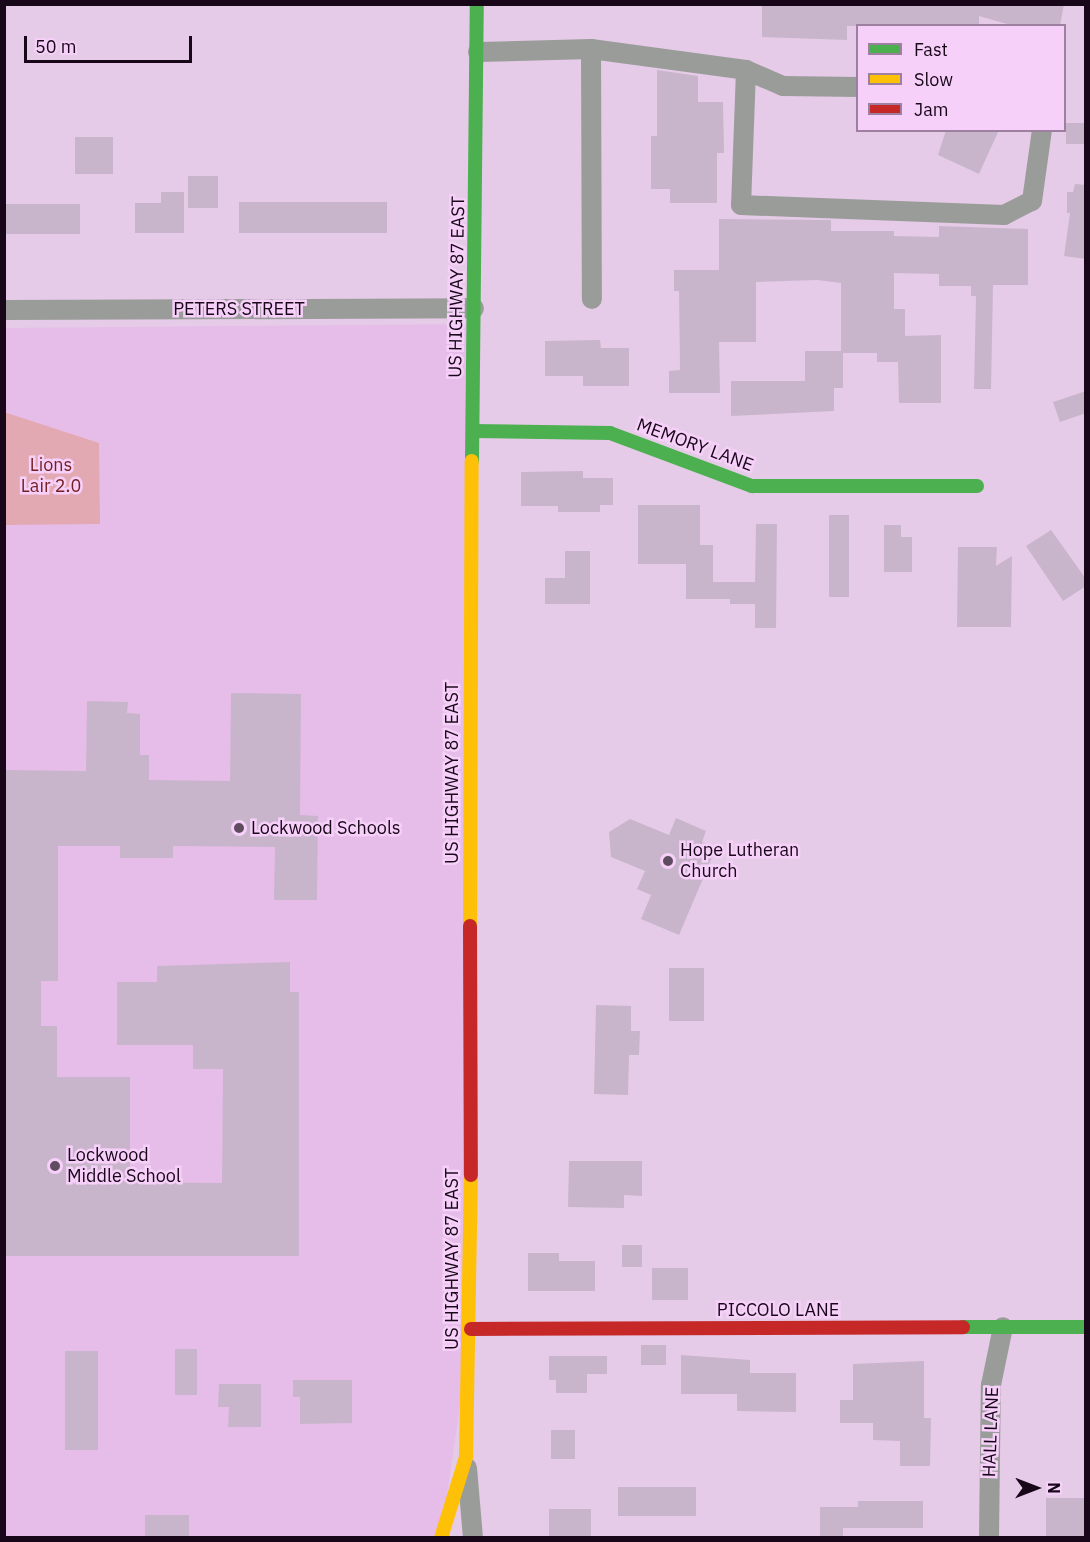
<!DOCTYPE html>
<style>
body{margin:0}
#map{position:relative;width:1090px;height:1542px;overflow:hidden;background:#e5cbe7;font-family:"IBM Plex Sans",sans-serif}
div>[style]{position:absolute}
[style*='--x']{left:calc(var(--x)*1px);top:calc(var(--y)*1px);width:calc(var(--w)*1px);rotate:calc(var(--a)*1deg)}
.built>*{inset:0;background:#e6bde9}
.green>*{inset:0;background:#e2a9b3}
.building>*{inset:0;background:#c9b5cb;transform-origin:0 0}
.street>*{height:20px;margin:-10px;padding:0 10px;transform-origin:10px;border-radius:10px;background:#9a9c9a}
.fast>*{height:14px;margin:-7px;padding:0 7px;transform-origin:7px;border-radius:7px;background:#4caf50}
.slow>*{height:14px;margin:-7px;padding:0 7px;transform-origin:7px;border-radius:7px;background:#ffc107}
.jam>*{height:14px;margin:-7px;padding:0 7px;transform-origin:7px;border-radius:7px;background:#c62828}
.dots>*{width:16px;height:16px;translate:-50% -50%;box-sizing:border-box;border:3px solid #f7d0fa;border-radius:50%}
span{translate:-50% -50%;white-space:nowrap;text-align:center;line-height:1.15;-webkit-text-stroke:5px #f7d0fa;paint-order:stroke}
.street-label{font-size:18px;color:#170718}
.park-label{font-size:18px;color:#731e1f}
.poi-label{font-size:18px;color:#170718}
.left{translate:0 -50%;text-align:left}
.frame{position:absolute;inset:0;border:6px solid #170718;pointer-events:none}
.legend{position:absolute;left:856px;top:24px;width:210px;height:108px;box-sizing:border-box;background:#f7d0fa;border:2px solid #9d80a0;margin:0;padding:8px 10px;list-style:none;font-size:18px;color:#170718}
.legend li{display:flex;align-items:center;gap:12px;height:30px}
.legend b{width:30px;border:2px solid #9d80a0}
.north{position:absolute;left:1006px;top:1458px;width:60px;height:60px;-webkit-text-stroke:4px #f7d0fa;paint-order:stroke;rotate:90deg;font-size:16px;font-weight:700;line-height:24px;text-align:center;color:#170718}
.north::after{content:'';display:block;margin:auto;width:21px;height:27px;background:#170718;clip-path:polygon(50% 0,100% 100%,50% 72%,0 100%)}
.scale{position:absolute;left:24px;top:36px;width:168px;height:27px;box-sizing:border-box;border:3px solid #170718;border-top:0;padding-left:8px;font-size:18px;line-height:21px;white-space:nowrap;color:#170718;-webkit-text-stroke:4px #f7d0fa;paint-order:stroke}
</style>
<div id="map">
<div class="built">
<i style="clip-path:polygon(474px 324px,471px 1329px,441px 1537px,5px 1537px,4px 328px)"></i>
</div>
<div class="green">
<i style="clip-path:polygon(4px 412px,99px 443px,100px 524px,5px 525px)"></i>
</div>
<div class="building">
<i style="clip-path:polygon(762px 4px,1064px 4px,1060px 26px,1014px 26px,979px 16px,979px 26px,847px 26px,847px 40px,762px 37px)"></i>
<i style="clip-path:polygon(657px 70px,698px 76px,698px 102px,723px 102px,724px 153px,717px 153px,717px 203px,670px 203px,670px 189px,651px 189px,651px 136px,657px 136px)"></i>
<i style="left:1066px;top:123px;width:20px;height:21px"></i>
<i style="clip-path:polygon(946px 130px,999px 130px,979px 174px,938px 155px)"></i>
<i style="left:75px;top:137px;width:38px;height:37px"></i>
<i style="left:188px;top:176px;width:30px;height:32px"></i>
<i style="clip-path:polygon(1075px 184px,1086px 185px,1086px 259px,1064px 256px,1070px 213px,1067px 213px,1067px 192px,1073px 192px)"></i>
<i style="clip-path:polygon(161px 192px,184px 192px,184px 233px,135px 233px,135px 203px,161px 203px)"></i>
<i style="left:387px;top:202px;width:31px;height:148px;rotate:90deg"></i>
<i style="left:4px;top:204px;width:76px;height:30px"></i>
<i style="clip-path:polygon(719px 219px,831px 220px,831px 231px,894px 231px,894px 236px,939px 237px,939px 226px,1028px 229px,1028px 285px,993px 285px,991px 389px,974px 389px,976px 296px,971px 296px,971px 286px,939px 286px,939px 274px,894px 273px,894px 309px,905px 309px,905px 336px,941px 335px,941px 403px,899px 403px,898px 362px,877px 362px,877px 353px,843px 353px,843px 388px,834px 388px,834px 411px,731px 416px,731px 381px,805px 381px,805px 351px,841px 351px,841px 283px,817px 280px,756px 282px,756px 342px,719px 342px,720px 393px,669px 393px,669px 371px,680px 370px,679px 291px,674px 291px,674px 270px,719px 270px)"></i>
<i style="clip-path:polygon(600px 340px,601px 348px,629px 348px,629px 386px,583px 386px,583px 376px,545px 376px,545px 341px)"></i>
<i style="clip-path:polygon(1086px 391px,1086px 413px,1060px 422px,1053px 402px)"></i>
<i style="clip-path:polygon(583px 471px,583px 478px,613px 478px,613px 505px,600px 505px,600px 512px,558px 512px,558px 506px,521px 506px,521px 472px)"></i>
<i style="clip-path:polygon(638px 505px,700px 505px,700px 545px,713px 545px,713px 582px,755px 582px,756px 524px,777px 524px,776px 628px,755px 628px,755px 604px,730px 604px,730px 599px,686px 599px,686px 564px,638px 564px)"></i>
<i style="left:829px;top:515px;width:20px;height:82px"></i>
<i style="clip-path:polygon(884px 525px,901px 525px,901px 537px,912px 537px,912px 572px,884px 572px)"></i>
<i style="clip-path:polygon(1051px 530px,1086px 579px,1086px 586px,1063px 601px,1026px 546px)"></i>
<i style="clip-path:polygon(958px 547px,997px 547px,996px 566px,1012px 556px,1011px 627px,957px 627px)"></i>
<i style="clip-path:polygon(565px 551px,590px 551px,590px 604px,545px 604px,545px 578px,565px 578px)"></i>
<i style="clip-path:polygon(231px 693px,301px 694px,300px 815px,318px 816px,317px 900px,274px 900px,275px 847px,173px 846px,173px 858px,120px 858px,120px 846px,58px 846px,58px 981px,41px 981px,41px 1026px,57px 1026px,57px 1077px,130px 1077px,130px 1182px,222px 1183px,223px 1069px,193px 1069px,193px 1045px,117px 1045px,117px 982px,157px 982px,157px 966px,290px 962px,290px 992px,299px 992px,299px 1256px,4px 1256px,4px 770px,86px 771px,87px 701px,128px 702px,127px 713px,140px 714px,140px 755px,149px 755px,149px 780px,230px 781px)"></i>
<i style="clip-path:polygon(676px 818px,706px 831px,702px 842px,716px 848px,679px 935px,641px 919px,651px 895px,637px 889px,645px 871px,611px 857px,609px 832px,630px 819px,669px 835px)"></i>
<i style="left:669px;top:968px;width:35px;height:53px"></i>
<i style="clip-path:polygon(596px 1005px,631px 1006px,631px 1031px,640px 1031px,639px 1055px,629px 1055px,628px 1095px,594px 1094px)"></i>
<i style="clip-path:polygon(569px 1161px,642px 1161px,642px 1196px,624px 1195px,624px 1208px,568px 1207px)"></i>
<i style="left:622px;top:1245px;width:20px;height:22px"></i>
<i style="clip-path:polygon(528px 1253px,559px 1253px,559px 1261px,595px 1261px,595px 1291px,528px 1291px)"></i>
<i style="left:652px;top:1268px;width:36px;height:32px"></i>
<i style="left:641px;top:1345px;width:25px;height:20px"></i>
<i style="left:175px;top:1349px;width:22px;height:46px"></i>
<i style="left:65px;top:1351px;width:33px;height:99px"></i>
<i style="clip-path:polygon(681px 1355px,750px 1360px,750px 1373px,796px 1373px,796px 1412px,737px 1411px,737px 1394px,681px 1394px)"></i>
<i style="clip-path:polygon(549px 1356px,607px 1356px,607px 1374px,587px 1374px,587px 1393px,556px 1393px,556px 1380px,549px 1380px)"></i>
<i style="clip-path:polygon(924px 1361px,924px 1418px,931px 1418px,930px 1466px,900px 1466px,900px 1441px,873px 1440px,873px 1423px,840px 1423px,840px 1400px,853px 1400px,853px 1364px)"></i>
<i style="clip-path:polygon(293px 1380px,352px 1380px,352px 1423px,300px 1424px,300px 1397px,293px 1397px)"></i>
<i style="clip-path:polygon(219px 1384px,261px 1384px,261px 1427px,228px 1427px,229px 1407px,218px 1407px)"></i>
<i style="left:551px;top:1430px;width:24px;height:29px"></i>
<i style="left:618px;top:1487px;width:78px;height:29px"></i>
<i style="left:1046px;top:1498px;width:39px;height:40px"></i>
<i style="clip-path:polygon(858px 1501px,923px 1501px,923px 1528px,843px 1528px,843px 1538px,820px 1538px,820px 1507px,858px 1507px)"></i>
<i style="left:549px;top:1509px;width:42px;height:29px"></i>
<i style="left:145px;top:1515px;width:44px;height:23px"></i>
</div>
<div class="street">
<i style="--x:591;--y:49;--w:250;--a:89.8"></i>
<i style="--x:478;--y:52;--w:113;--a:-1.5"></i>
<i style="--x:591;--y:49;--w:156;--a:7.7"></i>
<i style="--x:746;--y:70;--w:40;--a:23.4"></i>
<i style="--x:783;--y:86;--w:75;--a:0.8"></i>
<i style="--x:746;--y:70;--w:135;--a:92.1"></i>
<i style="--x:741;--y:205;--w:263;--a:2.2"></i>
<i style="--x:1004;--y:215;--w:31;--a:-27"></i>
<i style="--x:1032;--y:201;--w:72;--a:-82"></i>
<i style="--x:4;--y:310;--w:470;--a:-0.2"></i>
<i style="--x:467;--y:1468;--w:70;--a:85.1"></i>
<i style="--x:989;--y:1538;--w:153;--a:-89.3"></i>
<i style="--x:991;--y:1385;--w:59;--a:-78.3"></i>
</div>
<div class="fast">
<i style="--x:473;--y:431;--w:137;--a:0.8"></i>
<i style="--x:610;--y:433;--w:152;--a:20.5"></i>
<i style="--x:752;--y:486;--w:225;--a:0"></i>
<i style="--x:472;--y:461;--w:457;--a:-89.4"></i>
<i style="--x:963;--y:1327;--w:123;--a:0"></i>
</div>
<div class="slow">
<i style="--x:470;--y:926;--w:465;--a:-89.8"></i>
<i style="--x:441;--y:1538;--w:85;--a:-72.8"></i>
<i style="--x:466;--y:1457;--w:282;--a:-89"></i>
</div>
<div class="jam">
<i style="--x:470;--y:926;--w:249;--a:89.8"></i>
<i style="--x:471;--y:1329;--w:492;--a:-0.2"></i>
</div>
<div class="dots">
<i style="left:239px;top:828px;background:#5f4c60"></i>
<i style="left:668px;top:861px;background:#5f4c60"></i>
<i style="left:55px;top:1166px;background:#5f4c60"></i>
</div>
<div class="street-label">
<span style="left:457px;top:287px;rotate:-89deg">US HIGHWAY 87 EAST</span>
<span style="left:239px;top:309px">PETERS STREET</span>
<span style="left:695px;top:445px;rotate:20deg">MEMORY LANE</span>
<span style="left:452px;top:773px;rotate:-90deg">US HIGHWAY 87 EAST</span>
<span style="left:452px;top:1259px;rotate:-90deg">US HIGHWAY 87 EAST</span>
<span style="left:778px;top:1310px">PICCOLO LANE</span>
<span style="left:991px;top:1432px;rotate:-88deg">HALL LANE</span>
</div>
<div class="park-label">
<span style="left:51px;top:476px">Lions<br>Lair 2.0</span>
</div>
<div class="poi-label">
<span class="left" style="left:251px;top:828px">Lockwood Schools</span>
<span class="left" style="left:680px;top:861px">Hope Lutheran<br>Church</span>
<span class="left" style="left:67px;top:1166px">Lockwood<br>Middle School</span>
</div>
<div class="frame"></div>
<ul class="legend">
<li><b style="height:8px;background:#4caf50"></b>Fast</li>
<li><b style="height:8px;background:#ffc107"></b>Slow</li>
<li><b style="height:8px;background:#c62828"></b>Jam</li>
</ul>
<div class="north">N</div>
<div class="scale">50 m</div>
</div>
